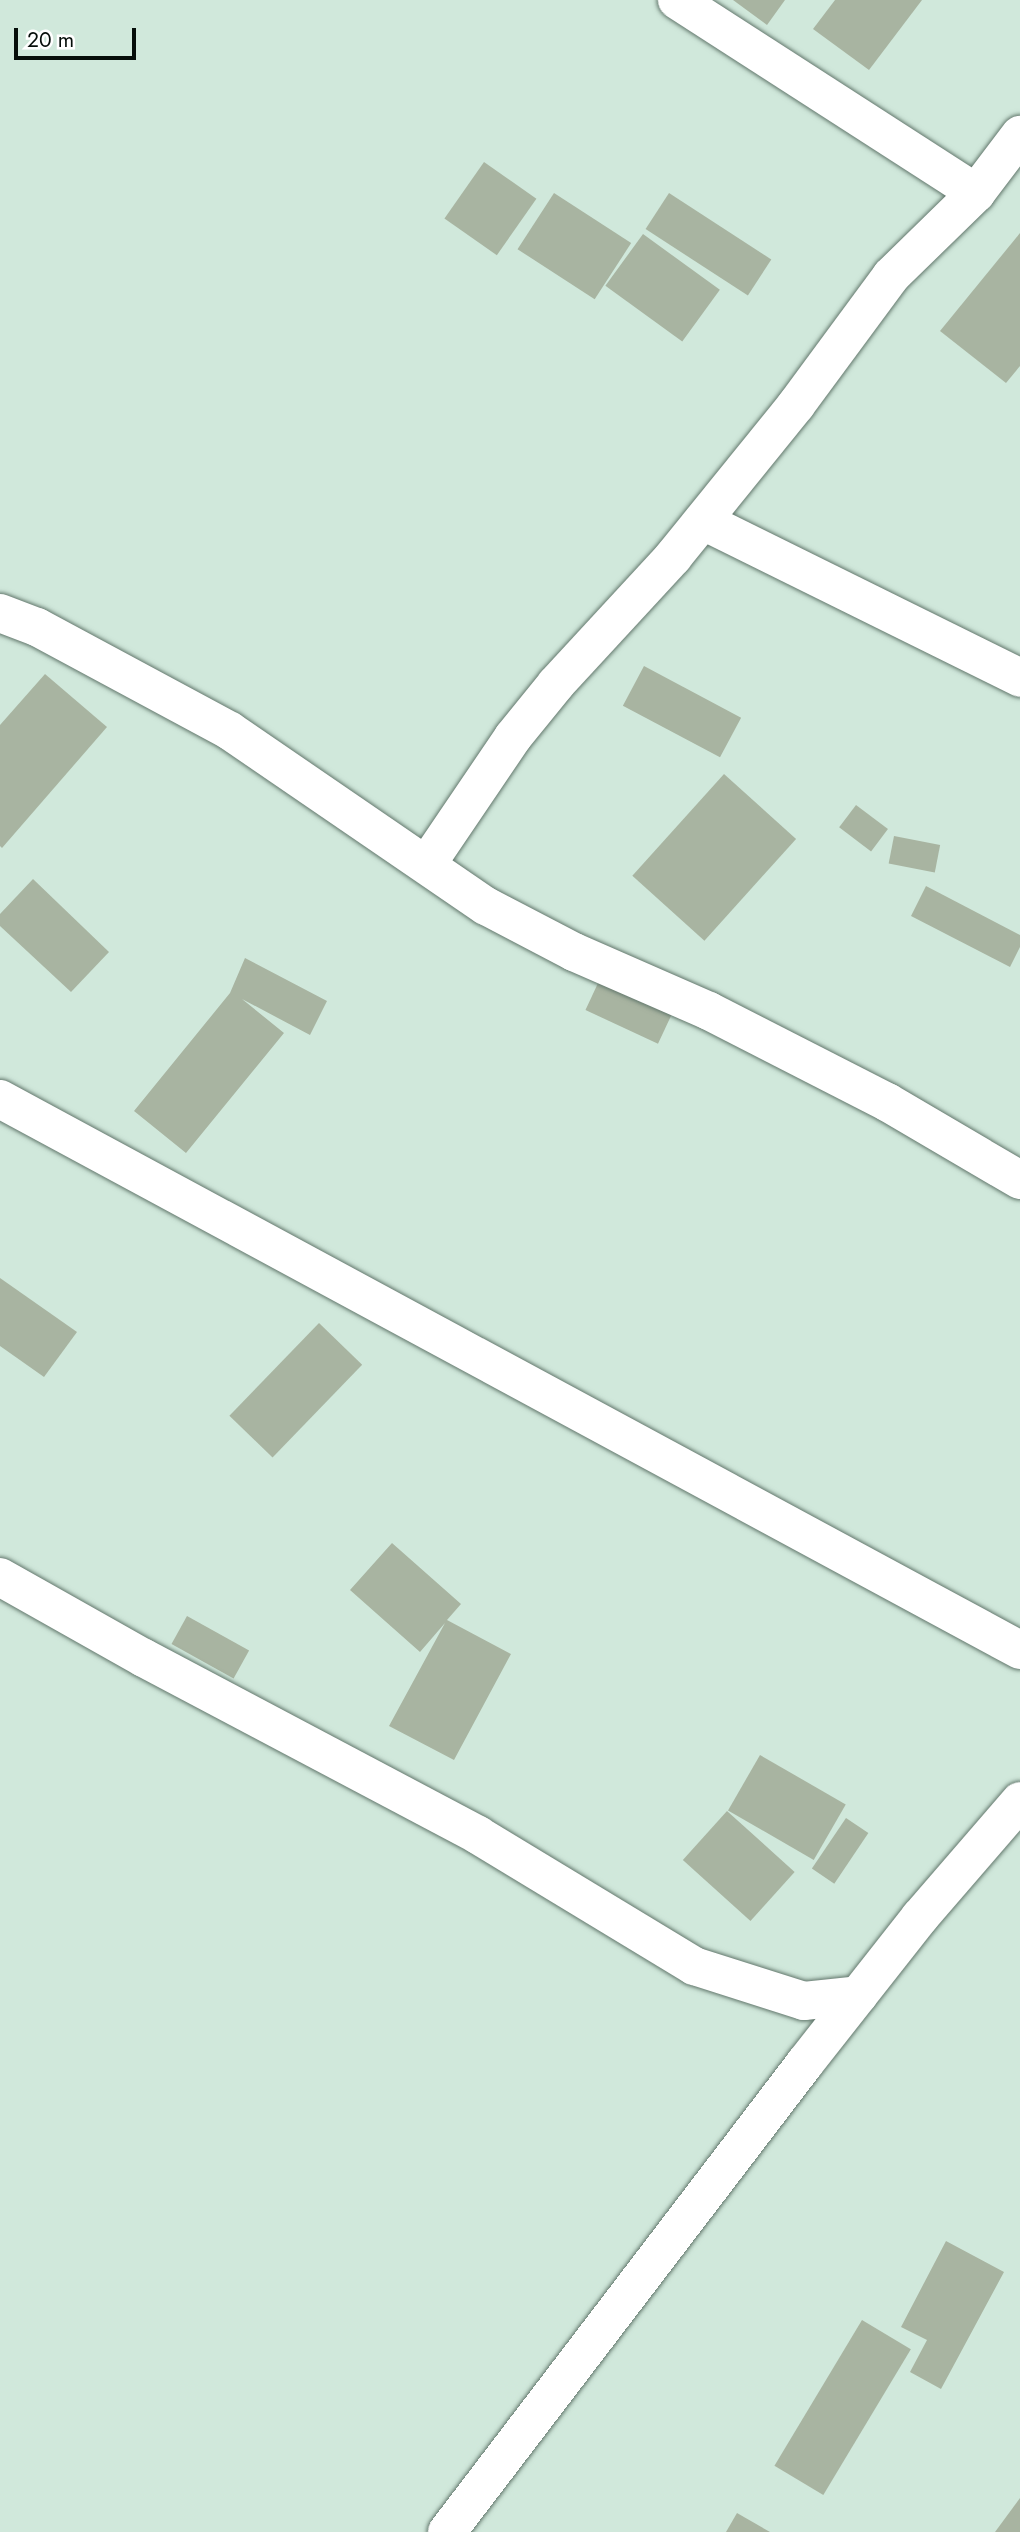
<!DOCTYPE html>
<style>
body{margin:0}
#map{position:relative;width:1020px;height:2532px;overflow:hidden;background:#d0e8db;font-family:Jost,sans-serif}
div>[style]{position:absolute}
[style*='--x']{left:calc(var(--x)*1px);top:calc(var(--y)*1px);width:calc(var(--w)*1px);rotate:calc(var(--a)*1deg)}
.building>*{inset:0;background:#a8b4a1;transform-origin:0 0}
.roads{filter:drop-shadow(0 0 2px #62776c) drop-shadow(0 0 2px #62776c)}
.minor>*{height:38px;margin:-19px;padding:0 19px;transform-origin:19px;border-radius:19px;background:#fff}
span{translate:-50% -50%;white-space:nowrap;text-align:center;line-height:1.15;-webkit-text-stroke:5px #fff;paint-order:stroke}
.scale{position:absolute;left:14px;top:28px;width:122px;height:32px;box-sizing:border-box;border:4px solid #060e0a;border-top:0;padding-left:9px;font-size:21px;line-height:24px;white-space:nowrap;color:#060e0a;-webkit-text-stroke:5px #fff;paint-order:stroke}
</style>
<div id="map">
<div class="building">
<i style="clip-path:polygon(733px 0,785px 0,767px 25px)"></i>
<i style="clip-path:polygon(835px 0,922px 0,869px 70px,813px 29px)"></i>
<i style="left:484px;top:162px;width:64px;height:69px;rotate:35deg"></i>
<i style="left:554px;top:193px;width:92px;height:67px;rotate:33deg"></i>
<i style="left:669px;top:193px;width:122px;height:43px;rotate:33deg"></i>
<i style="clip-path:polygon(1020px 233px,1020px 366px,1006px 383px,940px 331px)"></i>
<i style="left:643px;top:234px;width:95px;height:64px;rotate:36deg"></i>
<i style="left:644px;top:666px;width:110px;height:45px;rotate:28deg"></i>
<i style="clip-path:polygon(45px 674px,107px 727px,2px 848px,0 846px,0 725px)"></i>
<i style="left:724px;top:774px;width:97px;height:137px;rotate:42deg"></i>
<i style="left:856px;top:805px;width:40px;height:28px;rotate:37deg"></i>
<i style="left:894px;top:836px;width:47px;height:28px;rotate:11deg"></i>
<i style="clip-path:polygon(33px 879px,109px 952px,71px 992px,0 926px,0 914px)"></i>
<i style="clip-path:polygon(926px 886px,1020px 935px,1020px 947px,1010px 967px,911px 916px)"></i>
<i style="clip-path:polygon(245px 958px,327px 1001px,310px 1035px,242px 999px,284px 1033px,186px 1153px,134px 1111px,230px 993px)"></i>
<i style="left:599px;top:981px;width:80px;height:32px;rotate:25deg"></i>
<i style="clip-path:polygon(0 1278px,77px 1332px,44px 1377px,0 1346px)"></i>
<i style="left:319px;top:1323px;width:60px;height:129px;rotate:44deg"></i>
<i style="clip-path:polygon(392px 1543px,461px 1604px,447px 1620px,511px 1654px,454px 1760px,389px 1726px,445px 1623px,420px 1652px,350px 1590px)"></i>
<i style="left:187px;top:1616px;width:71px;height:32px;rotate:29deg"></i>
<i style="left:760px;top:1755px;width:99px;height:64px;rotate:30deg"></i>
<i style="left:727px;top:1811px;width:91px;height:66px;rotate:42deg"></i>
<i style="left:846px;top:1818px;width:27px;height:61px;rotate:34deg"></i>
<i style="clip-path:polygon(946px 2241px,1004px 2272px,941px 2389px,910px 2372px,927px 2340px,901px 2327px)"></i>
<i style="left:862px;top:2320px;width:57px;height:170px;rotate:31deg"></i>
<i style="clip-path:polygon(1020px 2498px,1020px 2532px,995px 2532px)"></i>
<i style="clip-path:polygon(737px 2513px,770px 2532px,726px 2532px)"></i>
</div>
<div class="roads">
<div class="minor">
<i style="--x:677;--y:0;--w:356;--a:32.8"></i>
<i style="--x:703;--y:521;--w:354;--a:26.3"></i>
<i style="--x:0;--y:613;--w:40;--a:21"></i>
<i style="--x:37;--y:627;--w:219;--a:28.3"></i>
<i style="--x:230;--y:731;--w:310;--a:34.4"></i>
<i style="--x:486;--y:906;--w:99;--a:27.6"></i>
<i style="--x:574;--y:952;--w:147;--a:23.6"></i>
<i style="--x:709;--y:1011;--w:200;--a:27.1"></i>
<i style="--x:887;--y:1102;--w:154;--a:30.4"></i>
<i style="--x:427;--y:864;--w:153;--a:-55.9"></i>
<i style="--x:513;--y:737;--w:68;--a:-50.9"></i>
<i style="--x:556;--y:684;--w:173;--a:-47.3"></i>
<i style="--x:673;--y:557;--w:196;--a:-51"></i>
<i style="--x:796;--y:405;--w:160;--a:-53.6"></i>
<i style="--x:891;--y:276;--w:119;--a:-44.3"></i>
<i style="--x:976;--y:193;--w:73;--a:-52.8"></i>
<i style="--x:0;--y:1099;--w:1159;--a:28.38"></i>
<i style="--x:0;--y:1577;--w:165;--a:29.4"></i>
<i style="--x:144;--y:1658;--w:378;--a:27.9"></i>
<i style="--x:478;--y:1835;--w:253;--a:31.2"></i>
<i style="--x:694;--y:1966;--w:115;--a:17.7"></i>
<i style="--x:804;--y:2001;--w:55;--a:-6.2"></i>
<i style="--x:447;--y:2532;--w:590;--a:-52.64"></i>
<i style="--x:805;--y:2063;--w:186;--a:-51.8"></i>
<i style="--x:920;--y:1917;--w:153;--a:-49.2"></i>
</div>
</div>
<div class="scale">20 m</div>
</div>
